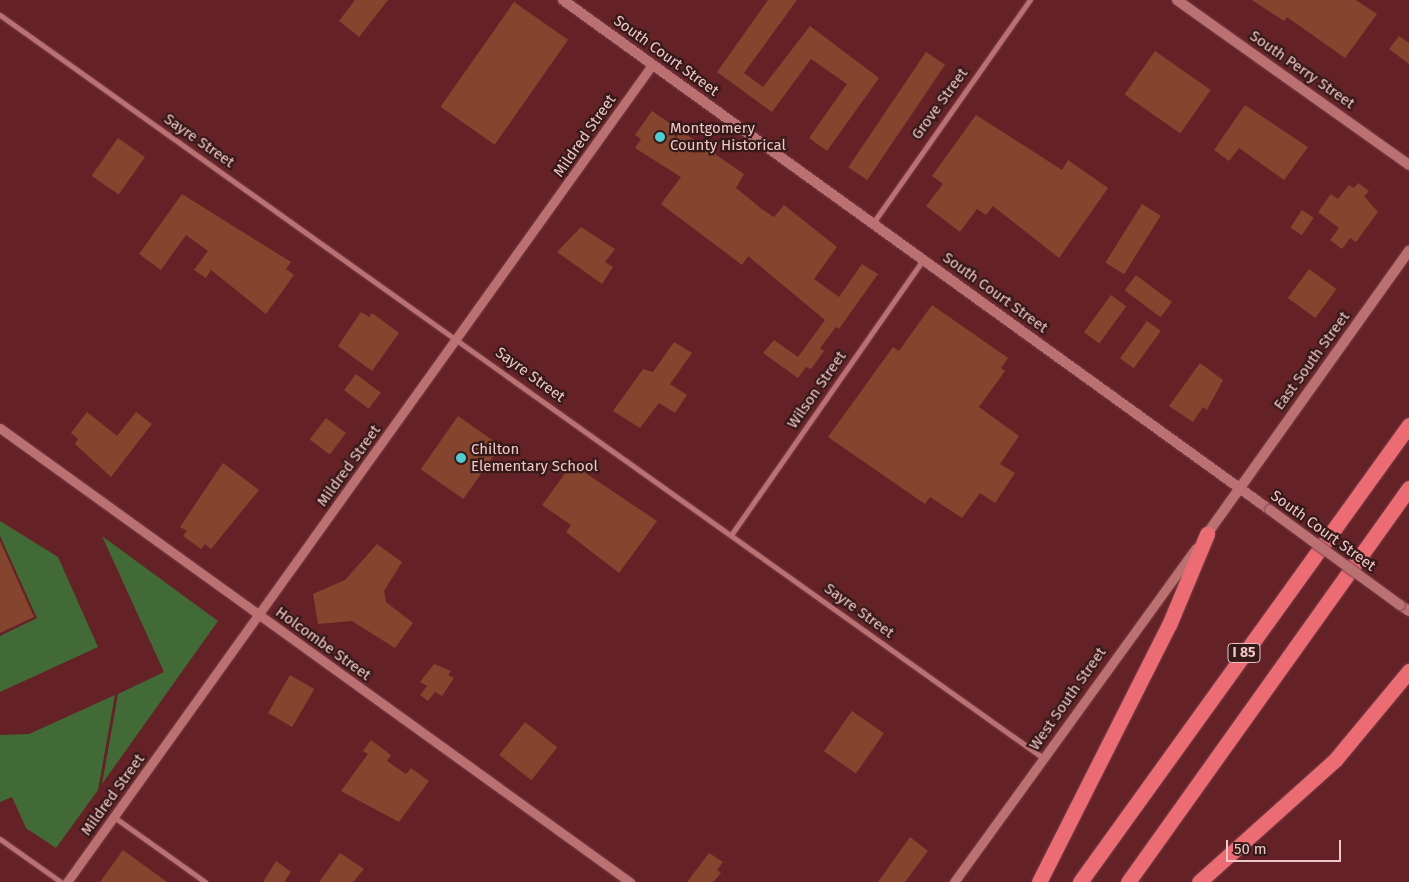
<!DOCTYPE html>
<style>
body{margin:0}
#map{position:relative;width:1409px;height:882px;overflow:hidden;background:#642227;font-family:"Fira Sans",sans-serif}
div>[style]{position:absolute}
[style*='--x']{left:calc(var(--x)*1px);top:calc(var(--y)*1px);width:calc(var(--w)*1px);rotate:calc(var(--a)*1deg)}
.green>*{inset:0;background:#426a36}
.building>*{inset:0;background:#85442e;transform-origin:0 0}
.roads{filter:drop-shadow(0 0 1px #793e46) drop-shadow(0 0 1px #793e46)}
.minor>*{height:5px;margin:-2.5px;padding:0 2.5px;transform-origin:2.5px;border-radius:2.5px;background:#bb7072}
.tertiary>*{height:9px;margin:-4.5px;padding:0 4.5px;transform-origin:4.5px;border-radius:4.5px;background:#bb7072}
.secondary>*{height:10px;margin:-5px;padding:0 5px;transform-origin:5px;border-radius:5px;background:#bb7072}
.motorway>*{height:15px;margin:-7.5px;padding:0 7.5px;transform-origin:7.5px;border-radius:7.5px;background:#eb6d73}
.bridges{filter:drop-shadow(0 0 1px #793e46) drop-shadow(0 0 1px #793e46)}
.secondary-bridge>*{height:10px;margin:-5px;padding:0 5px;transform-origin:5px;border-radius:5px;background:#bb7072}
.dots>*{width:14px;height:14px;translate:-50% -50%;box-sizing:border-box;border:2px solid #361919;border-radius:50%}
span{translate:-50% -50%;white-space:nowrap;text-align:center;line-height:1.15;-webkit-text-stroke:4.5px #361919;paint-order:stroke}
.shield-label span{padding:1px 4px;background:#361919;border:1px solid;border-radius:4px;-webkit-text-stroke-width:0}
.shield-label{font-size:14px;color:#f0c6c6;font-weight:700}
.street-label{font-size:15px;color:#f0c6c6}
.poi-label{font-size:15px;color:#f0c6c6}
.left{translate:0 -50%;text-align:left}
.scale{position:absolute;left:1226px;top:840px;width:115px;height:22px;box-sizing:border-box;border:2px solid #f0c6c6;border-top:0;padding-left:6px;font-size:15px;line-height:18px;white-space:nowrap;color:#f0c6c6;-webkit-text-stroke:4px #361919;paint-order:stroke}
</style>
<div id="map">
<div class="green">
<i style="clip-path:polygon(0 521px,58px 557px,98px 647px,0 692px,0 636px,37px 618px,0 536px)"></i>
<i style="clip-path:polygon(102px 536px,218px 621px,102px 784px,118px 694px,164px 672px)"></i>
<i style="clip-path:polygon(115px 695px,98px 790px,56px 848px,26px 828px,12px 797px,0 802px,0 735px,29px 734px)"></i>
</div>
<div class="building">
<i style="clip-path:polygon(355px 0,388px 0,359px 37px,339px 21px)"></i>
<i style="clip-path:polygon(768px 0,797px 0,744px 73px,763px 87px,810px 26px,879px 78px,827px 151px,809px 138px,847px 84px,811px 59px,772px 112px,717px 72px)"></i>
<i style="clip-path:polygon(1252px 0,1356px 0,1377px 14px,1345px 58px,1287px 17px,1284px 21px)"></i>
<i style="left:514px;top:2px;width:66px;height:128px;rotate:35deg"></i>
<i style="clip-path:polygon(1399px 36px,1409px 43px,1409px 64px,1389px 49px)"></i>
<i style="left:1155px;top:51px;width:68px;height:53px;rotate:35deg"></i>
<i style="left:926px;top:52px;width:23px;height:139px;rotate:34deg"></i>
<i style="clip-path:polygon(1245px 105px,1308px 147px,1284px 180px,1239px 148px,1229px 161px,1214px 150px)"></i>
<i style="clip-path:polygon(652px 111px,744px 174px,736px 188px,763px 210px,774px 217px,784px 205px,837px 247px,814px 279px,839px 297px,862px 264px,878px 274px,839px 329px,836px 327px,820px 348px,824px 351px,811px 369px,806px 367px,798px 378px,763px 353px,774px 340px,798px 357px,825px 320px,748px 256px,742px 265px,661px 204px,681px 177px,635px 148px,641px 139px,635px 135px)"></i>
<i style="clip-path:polygon(976px 115px,1062px 170px,1068px 160px,1108px 188px,1059px 258px,993px 206px,986px 215px,977px 209px,960px 232px,926px 206px,943px 184px,932px 176px)"></i>
<i style="left:118px;top:138px;width:33px;height:46px;rotate:35deg"></i>
<i style="clip-path:polygon(1358px 183px,1369px 191px,1364px 196px,1378px 212px,1356px 242px,1350px 238px,1342px 249px,1330px 240px,1339px 228px,1318px 212px,1331px 194px,1338px 199px,1349px 185px,1354px 188px)"></i>
<i style="clip-path:polygon(182px 194px,291px 262px,286px 269px,294px 275px,266px 314px,211px 270px,206px 278px,194px 270px,208px 251px,186px 235px,161px 270px,139px 254px)"></i>
<i style="left:1142px;top:204px;width:22px;height:69px;rotate:32deg"></i>
<i style="left:1302px;top:210px;width:14px;height:21px;rotate:34deg"></i>
<i style="clip-path:polygon(581px 227px,615px 249px,605px 262px,613px 267px,602px 284px,557px 252px)"></i>
<i style="left:1309px;top:269px;width:34px;height:36px;rotate:36deg"></i>
<i style="left:1136px;top:275px;width:45px;height:19px;rotate:37deg"></i>
<i style="left:1111px;top:295px;width:19px;height:46px;rotate:36deg"></i>
<i style="clip-path:polygon(932px 305px,1008px 358px,1001px 368px,1005px 371px,979px 407px,1019px 436px,1000px 464px,1015px 473px,995px 503px,980px 493px,962px 518px,930px 497px,925px 504px,828px 437px,893px 347px,899px 351px)"></i>
<i style="clip-path:polygon(361px 312px,369px 317px,372px 313px,399px 333px,372px 371px,338px 346px)"></i>
<i style="left:1147px;top:321px;width:17px;height:46px;rotate:36deg"></i>
<i style="clip-path:polygon(674px 342px,692px 353px,670px 384px,687px 395px,675px 413px,659px 403px,640px 428px,613px 411px,643px 369px,653px 372px)"></i>
<i style="clip-path:polygon(1200px 363px,1223px 380px,1207px 410px,1203px 407px,1193px 422px,1169px 406px)"></i>
<i style="left:356px;top:374px;width:31px;height:20px;rotate:37deg"></i>
<i style="clip-path:polygon(87px 412px,117px 436px,136px 412px,152px 424px,111px 477px,75px 444px,78px 439px,71px 433px)"></i>
<i style="left:458px;top:416px;width:52px;height:65px;rotate:35deg"></i>
<i style="left:326px;top:418px;width:25px;height:27px;rotate:37deg"></i>
<i style="clip-path:polygon(223px 463px,259px 490px,211px 549px,205px 544px,201px 549px,183px 536px,187px 531px,180px 527px)"></i>
<i style="clip-path:polygon(572px 464px,657px 521px,619px 573px,566px 532px,571px 525px,542px 505px)"></i>
<i style="clip-path:polygon(0 541px,34px 617px,0 633px)"></i>
<i style="clip-path:polygon(377px 544px,402px 562px,384px 591px,386px 602px,413px 623px,395px 648px,352px 621px,318px 624px,313px 594px,345px 580px)"></i>
<i style="clip-path:polygon(434px 664px,451px 671px,448px 675px,454px 678px,442px 696px,435px 692px,428px 701px,420px 695px,427px 686px,420px 682px)"></i>
<i style="left:290px;top:675px;width:28px;height:44px;rotate:30deg"></i>
<i style="left:852px;top:711px;width:39px;height:49px;rotate:35deg"></i>
<i style="left:525px;top:722px;width:41px;height:42px;rotate:38deg"></i>
<i style="clip-path:polygon(371px 740px,391px 755px,387px 761px,406px 774px,411px 768px,429px 781px,399px 822px,341px 791px,368px 754px,363px 751px)"></i>
<i style="clip-path:polygon(910px 837px,928px 851px,905px 882px,878px 882px)"></i>
<i style="clip-path:polygon(123px 850px,167px 882px,100px 882px)"></i>
<i style="clip-path:polygon(340px 853px,364px 869px,353px 882px,319px 882px)"></i>
<i style="clip-path:polygon(709px 853px,723px 862px,717px 870px,721px 873px,713px 882px,687px 882px)"></i>
<i style="clip-path:polygon(276px 861px,291px 872px,284px 882px,263px 882px)"></i>
</div>
<div class="roads">
<div class="minor">
<i style="--x:0;--y:15;--w:1281;--a:35.46"></i>
<i style="--x:873;--y:223;--w:273;--a:-54.9"></i>
<i style="--x:731;--y:535;--w:335;--a:-55.1"></i>
<i style="--x:114;--y:817;--w:112;--a:35.5"></i>
<i style="--x:0;--y:839;--w:75;--a:35.2"></i>
</div>
<div class="tertiary">
<i style="--x:0;--y:428;--w:777;--a:35.78"></i>
<i style="--x:67;--y:882;--w:1005;--a:-54.4"></i>
<i style="--x:954;--y:882;--w:412;--a:-54.1"></i>
</div>
<div class="secondary">
<i style="--x:563;--y:0;--w:872;--a:35.81"></i>
<i style="--x:1177;--y:0;--w:285;--a:35.4"></i>
<i style="--x:1207;--y:534;--w:348;--a:-54.5"></i>
<i style="--x:1400;--y:605;--w:11;--a:34"></i>
</div>
<div class="motorway">
<i style="--x:1039;--y:882;--w:288;--a:-63.2"></i>
<i style="--x:1169;--y:625;--w:99;--a:-67.3"></i>
<i style="--x:1080;--y:882;--w:563;--a:-54.25"></i>
<i style="--x:1128;--y:882;--w:484;--a:-54.5"></i>
<i style="--x:1199;--y:882;--w:183;--a:-41.9"></i>
<i style="--x:1335;--y:760;--w:116;--a:-50.3"></i>
</div>
</div>
<div class="bridges">
<div class="secondary-bridge">
<i style="--x:1270;--y:510;--w:161;--a:36.2"></i>
</div>
</div>
<div class="dots">
<i style="left:660px;top:137px;background:#51ccd1"></i>
<i style="left:461px;top:458px;background:#51ccd1"></i>
</div>
<div class="shield-label">
<span style="left:1244px;top:653px">I 85</span>
</div>
<div class="street-label">
<span style="left:666px;top:56px;rotate:36deg">South Court Street</span>
<span style="left:1302px;top:70px;rotate:35deg">South Perry Street</span>
<span style="left:940px;top:104px;rotate:-54deg">Grove Street</span>
<span style="left:585px;top:136px;rotate:-55deg">Mildred Street</span>
<span style="left:199px;top:141px;rotate:35deg">Sayre Street</span>
<span style="left:995px;top:293px;rotate:36deg">South Court Street</span>
<span style="left:1312px;top:361px;rotate:-54deg">East South Street</span>
<span style="left:530px;top:375px;rotate:36deg">Sayre Street</span>
<span style="left:817px;top:390px;rotate:-55deg">Wilson Street</span>
<span style="left:349px;top:466px;rotate:-54deg">Mildred Street</span>
<span style="left:1323px;top:531px;rotate:36deg">South Court Street</span>
<span style="left:859px;top:611px;rotate:36deg">Sayre Street</span>
<span style="left:323px;top:644px;rotate:36deg">Holcombe Street</span>
<span style="left:1068px;top:699px;rotate:-55deg">West South Street</span>
<span style="left:113px;top:795px;rotate:-54deg">Mildred Street</span>
</div>
<div class="poi-label">
<span class="left" style="left:670px;top:137px">Montgomery<br>County Historical</span>
<span class="left" style="left:471px;top:458px">Chilton<br>Elementary School</span>
</div>
<div class="scale">50 m</div>
</div>
